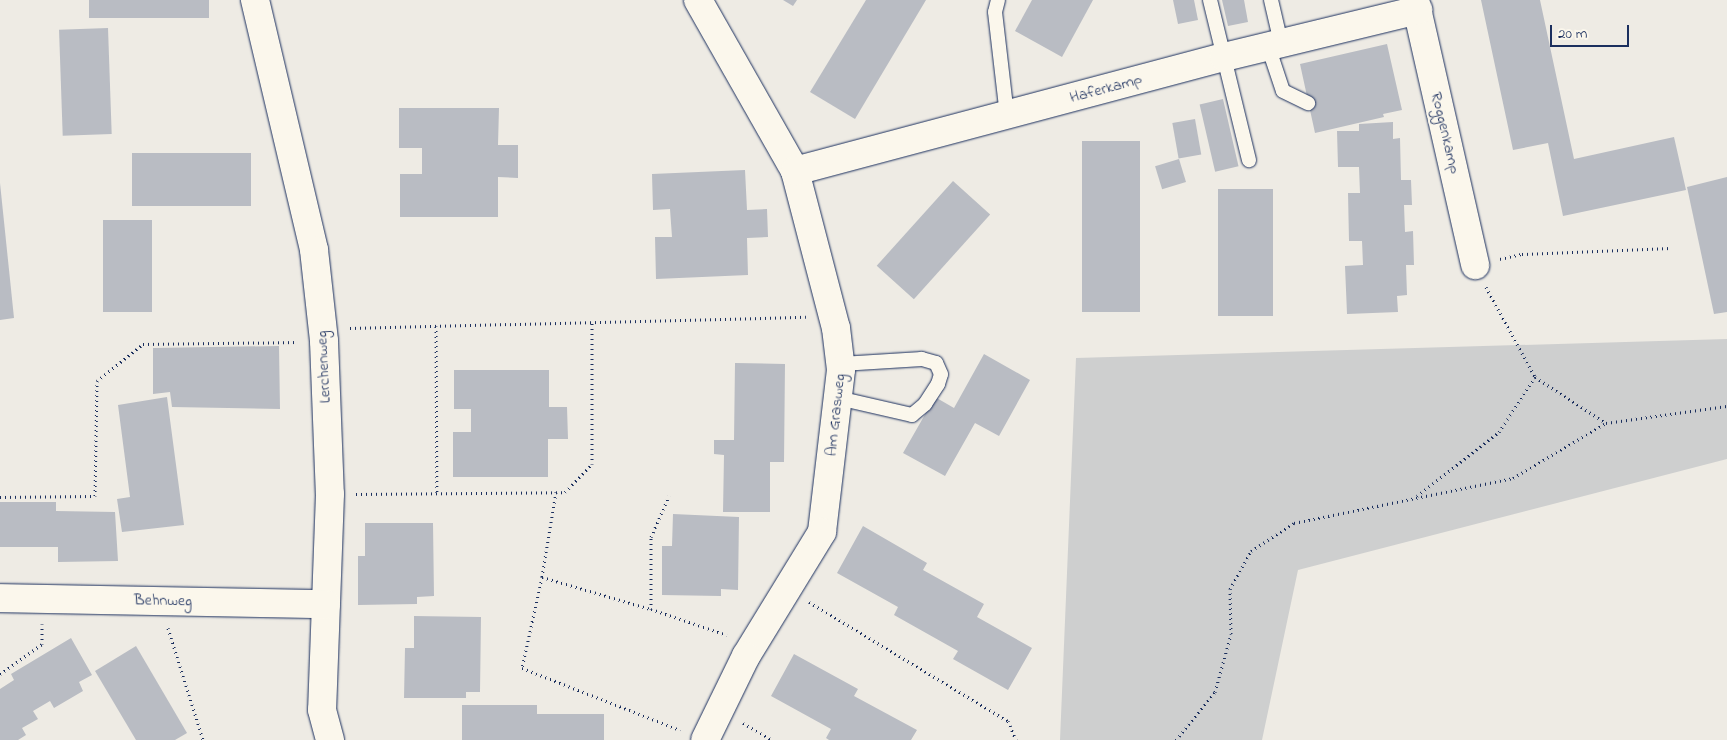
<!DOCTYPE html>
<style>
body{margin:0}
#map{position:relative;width:1727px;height:740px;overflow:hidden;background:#eeebe4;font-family:"Indie Flower",sans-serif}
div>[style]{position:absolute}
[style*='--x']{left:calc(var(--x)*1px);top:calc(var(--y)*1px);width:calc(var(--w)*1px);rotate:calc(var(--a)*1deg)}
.green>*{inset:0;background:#cecfcf}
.building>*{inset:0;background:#b9bcc3;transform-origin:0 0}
.path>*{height:3px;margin-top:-1.5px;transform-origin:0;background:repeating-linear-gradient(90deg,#1b2f5e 0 1px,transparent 0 5px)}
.roads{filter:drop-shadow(0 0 1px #1b2f5e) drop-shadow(0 0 1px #1b2f5e)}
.lane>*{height:14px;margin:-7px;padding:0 7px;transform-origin:7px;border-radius:7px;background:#fbf7ec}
.street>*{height:28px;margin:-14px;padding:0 14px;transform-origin:14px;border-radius:14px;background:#fbf7ec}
span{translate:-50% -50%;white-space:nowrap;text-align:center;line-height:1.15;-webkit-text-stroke:4px #fbf7ec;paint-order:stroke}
.street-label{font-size:16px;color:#1b2f5e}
.scale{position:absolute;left:1550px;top:25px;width:79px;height:22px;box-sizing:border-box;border:2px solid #1b2f5e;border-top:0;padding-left:6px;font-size:15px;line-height:18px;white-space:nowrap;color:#1b2f5e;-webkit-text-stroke:4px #fbf7ec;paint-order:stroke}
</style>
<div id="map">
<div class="green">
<i style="clip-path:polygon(1727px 339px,1727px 459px,1298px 570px,1262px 740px,1060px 740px,1076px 358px)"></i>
</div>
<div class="building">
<i style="left:89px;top:0;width:120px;height:18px"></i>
<i style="clip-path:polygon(783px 0,797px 0,793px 6px)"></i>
<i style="clip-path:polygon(866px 0,926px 0,855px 119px,810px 92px)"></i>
<i style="clip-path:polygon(1032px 0,1093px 0,1062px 57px,1015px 31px)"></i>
<i style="clip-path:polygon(1173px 0,1194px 0,1198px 20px,1178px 24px)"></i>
<i style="clip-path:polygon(1222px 0,1244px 0,1248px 22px,1228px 26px)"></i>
<i style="clip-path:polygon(1481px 0,1540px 0,1574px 159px,1674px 137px,1686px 190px,1563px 216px,1548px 143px,1513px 150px)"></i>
<i style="left:108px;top:28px;width:106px;height:49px;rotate:88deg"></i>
<i style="clip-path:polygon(1387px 44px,1402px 110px,1383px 114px,1384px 117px,1315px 133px,1300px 64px)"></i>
<i style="left:1223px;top:99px;width:69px;height:24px;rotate:77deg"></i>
<i style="clip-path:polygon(399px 108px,499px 108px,498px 145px,518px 145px,518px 178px,498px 177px,498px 217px,400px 217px,400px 174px,422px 174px,422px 148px,399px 148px)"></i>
<i style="left:1195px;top:119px;width:36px;height:23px;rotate:80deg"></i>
<i style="clip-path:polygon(1393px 122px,1393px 139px,1400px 138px,1401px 180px,1411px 180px,1412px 205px,1404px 205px,1405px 232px,1413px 231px,1414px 265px,1406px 265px,1407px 295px,1397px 296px,1398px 312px,1347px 314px,1345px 266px,1363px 265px,1362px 241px,1349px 241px,1348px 193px,1360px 193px,1359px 167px,1338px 167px,1337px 131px,1359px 131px,1359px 124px)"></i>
<i style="left:1140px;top:141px;width:171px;height:58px;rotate:90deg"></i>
<i style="left:132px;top:153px;width:119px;height:53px"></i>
<i style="left:1179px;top:159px;width:24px;height:25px;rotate:73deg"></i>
<i style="clip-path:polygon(745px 170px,747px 210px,767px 209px,768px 237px,747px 238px,748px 275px,656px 279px,655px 237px,672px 237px,670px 209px,653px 210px,652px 174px)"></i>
<i style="clip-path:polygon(1727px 177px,1727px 312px,1714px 314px,1687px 187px)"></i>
<i style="left:953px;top:181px;width:50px;height:114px;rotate:42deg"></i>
<i style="clip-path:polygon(0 183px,14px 318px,0 320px)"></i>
<i style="left:1218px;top:189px;width:55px;height:127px"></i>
<i style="left:103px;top:220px;width:49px;height:92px"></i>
<i style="clip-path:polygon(279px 346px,280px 409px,172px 407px,170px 392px,153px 394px,153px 348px)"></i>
<i style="clip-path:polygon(984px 354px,1030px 380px,999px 436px,975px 423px,945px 476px,903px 453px,935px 397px,954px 408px)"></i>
<i style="clip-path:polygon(735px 363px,785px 364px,784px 462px,770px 462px,770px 512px,723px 512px,724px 455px,714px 454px,714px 440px,734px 440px)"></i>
<i style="clip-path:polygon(454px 370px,549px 370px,549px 407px,567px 407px,568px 439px,548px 439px,548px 477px,453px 477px,453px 432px,471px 432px,471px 409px,454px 409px)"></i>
<i style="clip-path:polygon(167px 397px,184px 525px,122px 532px,117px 499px,130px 497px,118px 405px)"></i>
<i style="clip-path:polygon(0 502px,56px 502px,56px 511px,115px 512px,118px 561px,58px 562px,58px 547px,0 547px)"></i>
<i style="clip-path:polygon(673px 514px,739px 517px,738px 590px,721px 589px,721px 596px,662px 595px,662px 546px,672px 546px)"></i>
<i style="clip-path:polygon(365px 523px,433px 523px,434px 596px,417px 597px,417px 604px,358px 605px,358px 556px,365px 556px)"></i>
<i style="clip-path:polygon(863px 526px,927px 563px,923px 570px,984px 604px,977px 617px,1032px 648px,1008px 690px,953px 659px,958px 651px,894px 615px,898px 607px,837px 573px)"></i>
<i style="clip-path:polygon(414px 616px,481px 617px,480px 692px,466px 692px,466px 698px,404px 698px,405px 648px,414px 648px)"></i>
<i style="clip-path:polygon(71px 638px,92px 675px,79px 682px,83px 691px,54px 708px,50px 701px,33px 711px,38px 719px,22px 728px,26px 735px,18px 740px,0 740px,0 689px,14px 680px,11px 674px)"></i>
<i style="clip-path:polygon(136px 646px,187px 733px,175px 740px,136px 740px,95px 671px)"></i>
<i style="clip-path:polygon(794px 654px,858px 689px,854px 696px,917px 730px,911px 740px,829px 740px,826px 738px,831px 729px,771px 696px)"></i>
<i style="clip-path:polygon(462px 705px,537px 705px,537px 714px,604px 714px,604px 740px,462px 740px)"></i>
</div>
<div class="path">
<i style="--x:1500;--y:259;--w:23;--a:-13"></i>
<i style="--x:1522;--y:254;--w:149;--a:-2.3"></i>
<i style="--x:1486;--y:287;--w:102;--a:61.4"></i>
<i style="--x:1535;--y:377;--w:85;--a:32.9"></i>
<i style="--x:436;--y:326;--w:168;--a:89.7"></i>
<i style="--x:350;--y:328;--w:456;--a:-1.4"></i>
<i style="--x:556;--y:492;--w:86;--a:99.4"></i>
<i style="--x:542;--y:577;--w:93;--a:102.4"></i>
<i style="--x:522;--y:668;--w:170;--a:21.4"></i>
<i style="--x:356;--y:494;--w:209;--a:-0.5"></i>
<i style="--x:565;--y:492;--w:39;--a:-46"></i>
<i style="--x:592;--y:464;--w:141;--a:-90"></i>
<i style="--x:1417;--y:496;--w:104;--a:-38"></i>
<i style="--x:1499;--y:432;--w:66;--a:-56.8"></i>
<i style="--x:0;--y:497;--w:95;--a:-0.6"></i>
<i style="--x:95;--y:496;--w:115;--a:-89"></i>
<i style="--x:97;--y:381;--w:59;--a:-38.8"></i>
<i style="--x:143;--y:344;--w:155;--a:-0.7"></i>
<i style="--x:542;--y:577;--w:114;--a:16.4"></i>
<i style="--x:651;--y:609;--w:80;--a:18.9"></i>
<i style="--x:809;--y:602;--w:232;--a:30.9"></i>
<i style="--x:1008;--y:721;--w:21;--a:67"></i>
<i style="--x:651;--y:609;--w:72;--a:-90"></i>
<i style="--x:651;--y:537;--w:45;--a:-66.3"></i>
<i style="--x:168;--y:628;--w:117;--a:72.6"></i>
<i style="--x:0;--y:674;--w:52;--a:-35.5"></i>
<i style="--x:42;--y:644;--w:20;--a:-90"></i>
<i style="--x:743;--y:723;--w:34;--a:30"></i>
<i style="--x:1176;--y:740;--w:62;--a:-50.9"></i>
<i style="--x:1215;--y:692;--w:60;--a:-74.6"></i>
<i style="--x:1231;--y:634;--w:45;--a:-91.3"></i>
<i style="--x:1230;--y:589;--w:43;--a:-61.1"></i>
<i style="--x:1251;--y:551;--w:51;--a:-33.1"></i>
<i style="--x:1294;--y:523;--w:224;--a:-11.6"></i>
<i style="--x:1513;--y:478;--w:108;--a:-30.6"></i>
<i style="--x:1606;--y:423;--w:122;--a:-8"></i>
</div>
<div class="roads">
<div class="lane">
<i style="--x:998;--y:0;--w:12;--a:104"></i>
<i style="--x:995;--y:12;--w:104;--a:83.4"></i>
<i style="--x:1210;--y:0;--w:165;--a:76.3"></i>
<i style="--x:1271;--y:0;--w:44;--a:76.9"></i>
<i style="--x:1268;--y:46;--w:47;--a:71.6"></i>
<i style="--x:1283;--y:91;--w:28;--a:26"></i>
<i style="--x:838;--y:398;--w:76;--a:12.9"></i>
<i style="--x:912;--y:415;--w:17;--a:-40"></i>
<i style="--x:925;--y:404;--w:24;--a:-57"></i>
<i style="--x:938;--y:384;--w:10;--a:-73"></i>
<i style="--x:941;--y:374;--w:12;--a:-114"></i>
<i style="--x:936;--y:363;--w:15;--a:-164"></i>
<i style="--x:922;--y:359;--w:81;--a:176.5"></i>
</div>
<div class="street">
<i style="--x:255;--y:0;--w:257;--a:76.7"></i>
<i style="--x:314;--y:250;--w:92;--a:83.7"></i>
<i style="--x:324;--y:341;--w:153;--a:87.8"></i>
<i style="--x:330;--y:494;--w:216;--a:92.1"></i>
<i style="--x:322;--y:710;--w:31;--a:75"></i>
<i style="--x:698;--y:0;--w:197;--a:60.4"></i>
<i style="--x:795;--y:171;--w:162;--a:75.4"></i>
<i style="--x:836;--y:328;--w:42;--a:83.2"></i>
<i style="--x:841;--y:370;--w:163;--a:96.7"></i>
<i style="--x:822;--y:532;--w:145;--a:121.5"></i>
<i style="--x:746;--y:656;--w:93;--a:116"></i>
<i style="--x:1415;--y:0;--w:272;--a:77.2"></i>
<i style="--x:795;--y:171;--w:444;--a:-14.9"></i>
<i style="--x:1224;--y:57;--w:200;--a:-13.6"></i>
<i style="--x:0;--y:598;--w:326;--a:1.1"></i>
</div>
</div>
<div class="street-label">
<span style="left:1106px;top:89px;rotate:-15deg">Haferkamp</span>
<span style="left:1445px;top:133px;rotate:77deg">Roggenkamp</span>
<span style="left:324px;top:367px;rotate:-93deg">Lerchenweg</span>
<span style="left:836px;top:415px;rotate:-84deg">Am Grasweg</span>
<span style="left:163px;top:601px;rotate:1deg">Behnweg</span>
</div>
<div class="scale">20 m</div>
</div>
